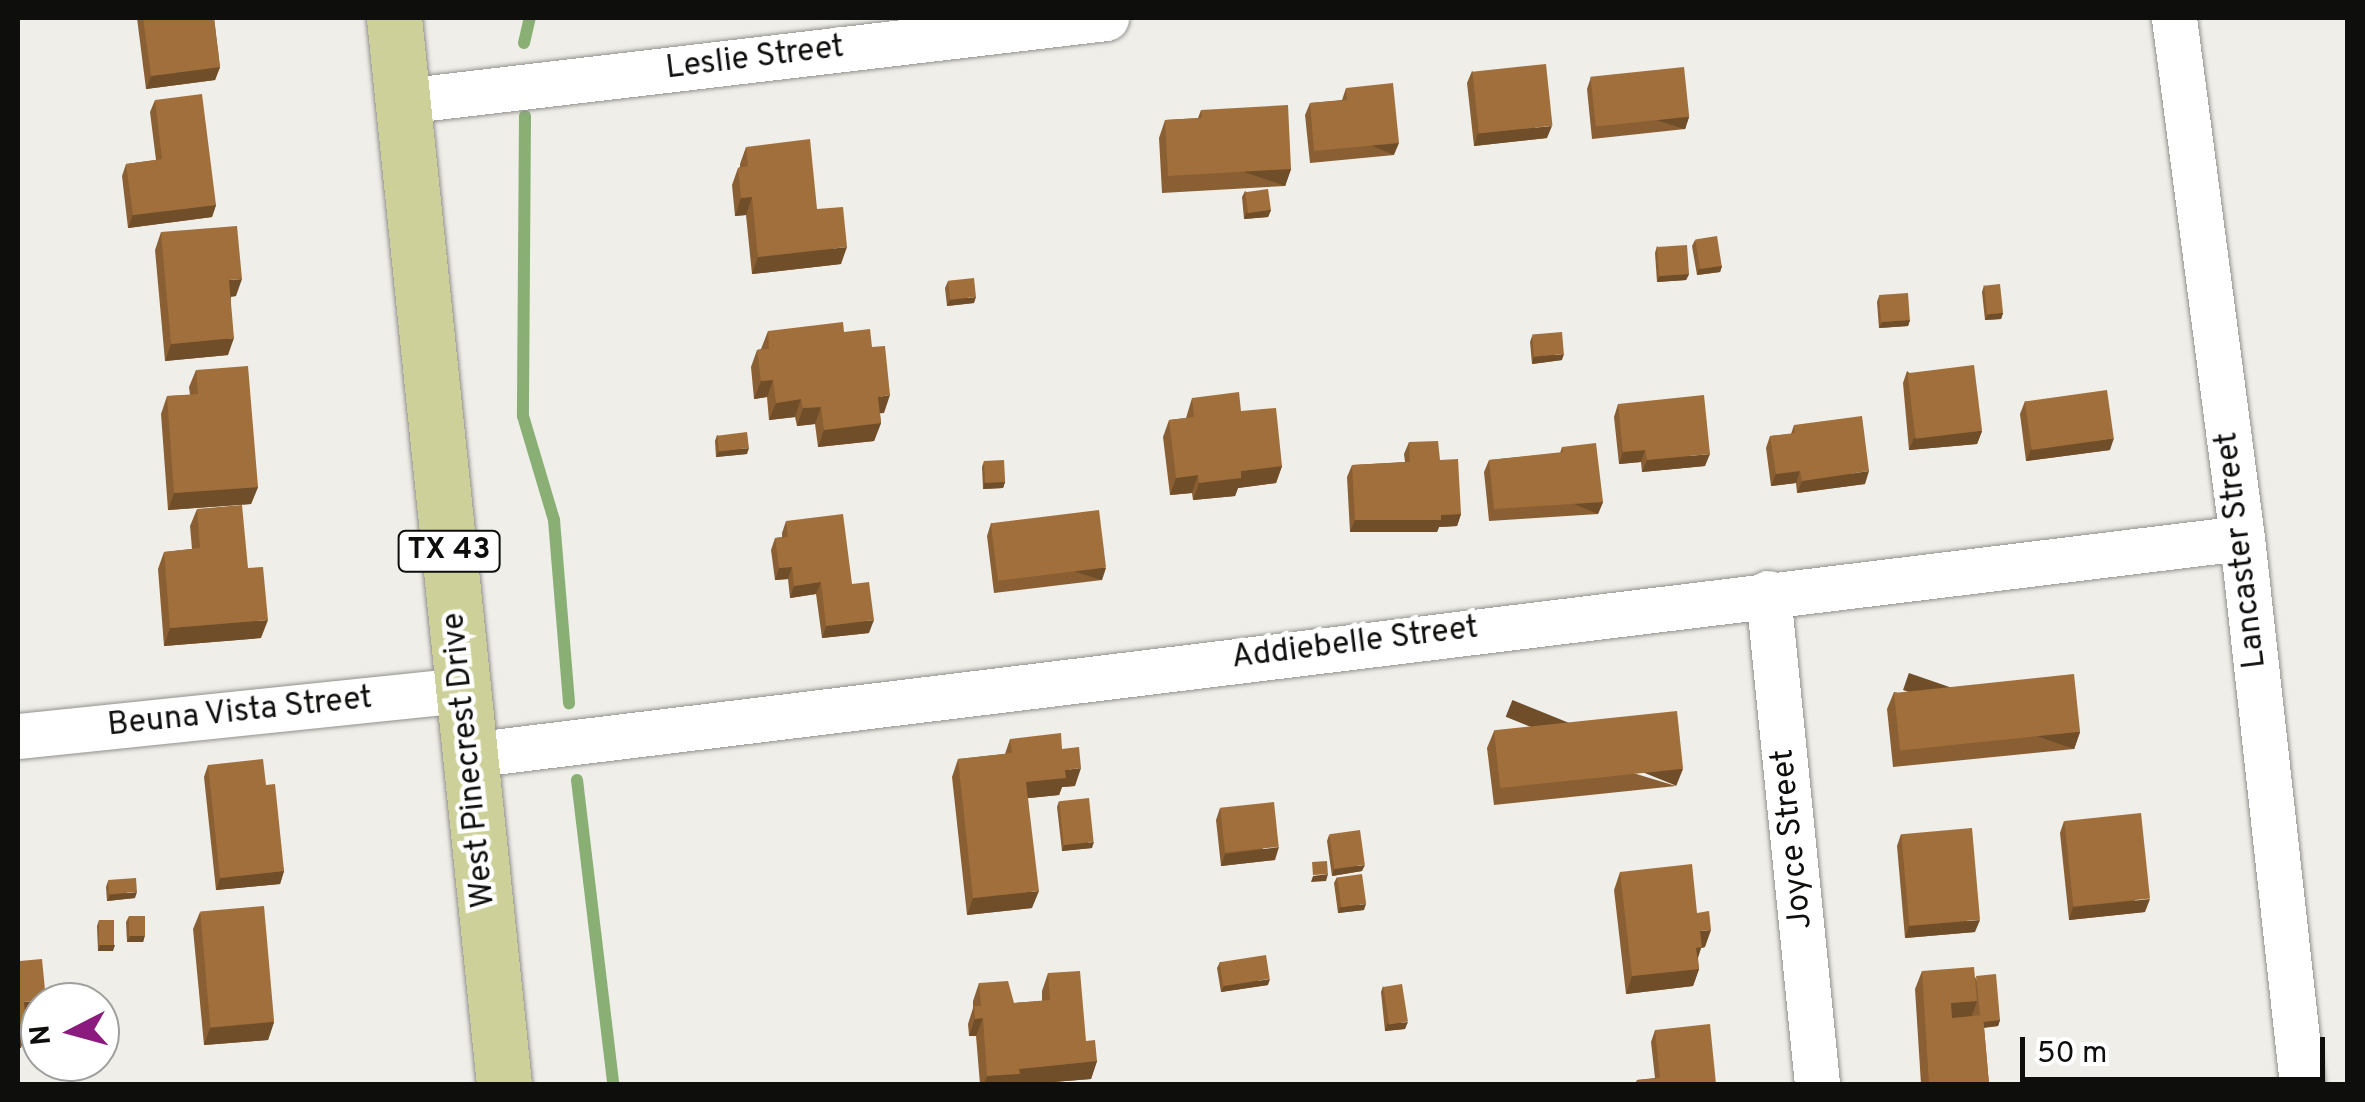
<!DOCTYPE html>
<style>
body{margin:0}
#map{position:relative;width:2365px;height:1102px;overflow:hidden;background:#efeee9;font-family:Overpass,sans-serif}
div>[style]{position:absolute}
[style*='--x']{left:calc(var(--x)*1px);top:calc(var(--y)*1px);width:calc(var(--w)*1px);rotate:calc(var(--a)*1deg)}
.stream>*{height:12px;margin:-6px;padding:0 6px;transform-origin:6px;border-radius:6px;background:#89af75}
.roads{filter:drop-shadow(0 0 2px #92908c) drop-shadow(0 0 2px #92908c)}
.minor>*{height:45px;margin:-22.5px;padding:0 22.5px;transform-origin:22.5px;border-radius:22.5px;background:#fff}
.major>*{height:55px;margin:-27.5px;padding:0 27.5px;transform-origin:27.5px;border-radius:27.5px;background:#cdd199}
.wall>*{inset:0;background:#8a5f33}
.shaded-wall>*{inset:0;background:#704e29;transform-origin:0 0}
.building>*{inset:0;background:#a06f3b;transform-origin:0 0}
span{translate:-50% -50%;white-space:nowrap;text-align:center;line-height:1.15;-webkit-text-stroke:9px #fff;paint-order:stroke}
.shield-label span{padding:2px 8px;background:#fff;border:2px solid;border-radius:8px;-webkit-text-stroke-width:0}
.shield-label{font-size:30px;color:#0e0e0c;font-weight:700}
.street-label{font-size:32px;color:#0e0e0c}
.frame{position:absolute;inset:0;border:20px solid #0e0e0c;pointer-events:none}
.north{position:absolute;left:20px;top:982px;width:100px;height:100px;box-sizing:border-box;background:#fff;border:2px solid #9f9f9e;border-radius:50%;rotate:264deg;font-size:28px;font-weight:700;line-height:40px;text-align:center;color:#0e0e0c}
.north::after{content:'';display:block;margin:auto;width:35px;height:45px;background:#8b1b7e;clip-path:polygon(50% 0,100% 100%,50% 72%,0 100%)}
.scale{position:absolute;left:2020px;top:1037px;width:305px;height:45px;box-sizing:border-box;border:5px solid #0e0e0c;border-top:0;padding-left:12px;font-size:30px;line-height:35px;white-space:nowrap;color:#0e0e0c;-webkit-text-stroke:8px #fff;paint-order:stroke}
</style>
<div id="map">
<div class="stream">
<i style="--x:524;--y:43;--w:26;--a:-77"></i>
<i style="--x:525;--y:116;--w:300;--a:90.4"></i>
<i style="--x:523;--y:416;--w:109;--a:73.4"></i>
<i style="--x:554;--y:520;--w:184;--a:85.3"></i>
<i style="--x:577;--y:780;--w:306;--a:83.2"></i>
</div>
<div class="roads">
<div class="minor">
<i style="--x:2174;--y:18;--w:524;--a:82.55"></i>
<i style="--x:2242;--y:538;--w:549;--a:83.73"></i>
<i style="--x:403;--y:101;--w:708;--a:-6.73"></i>
<i style="--x:1768;--y:593;--w:493;--a:84.3"></i>
<i style="--x:18;--y:736;--w:447;--a:-5.9"></i>
<i style="--x:469;--y:755;--w:1786;--a:-6.98"></i>
</div>
<div class="major">
<i style="--x:394;--y:18;--w:1072;--a:84.11"></i>
</div>
</div>
<div class="wall">
<i style="clip-path:polygon(137px 18px,214px 18px,220px 67px,215px 80px,146px 89px)"></i>
<i style="clip-path:polygon(1472px 71px,1547px 138px,1474px 146px,1467px 83px)"></i>
<i style="clip-path:polygon(1591px 77px,1689px 117px,1685px 129px,1592px 139px,1587px 89px)"></i>
<i style="clip-path:polygon(1346px 88px,1394px 155px,1310px 163px,1305px 115px,1310px 103px,1342px 100px)"></i>
<i style="clip-path:polygon(155px 100px,216px 205px,212px 217px,128px 228px,122px 176px,126px 164px,156px 160px,150px 112px)"></i>
<i style="clip-path:polygon(1201px 110px,1291px 169px,1285px 186px,1162px 193px,1159px 138px,1165px 120px,1198px 118px)"></i>
<i style="clip-path:polygon(746px 147px,817px 209px,841px 264px,752px 274px,746px 215px,735px 216px,732px 185px,738px 168px,740px 167px,740px 164px)"></i>
<i style="clip-path:polygon(1245px 191px,1271px 210px,1268px 217px,1244px 219px,1242px 197px)"></i>
<i style="clip-path:polygon(161px 232px,236px 296px,231px 297px,228px 355px,165px 361px,155px 250px)"></i>
<i style="clip-path:polygon(1695px 240px,1722px 266px,1720px 272px,1697px 275px,1692px 246px)"></i>
<i style="clip-path:polygon(1657px 246px,1689px 274px,1686px 280px,1657px 282px,1655px 253px)"></i>
<i style="clip-path:polygon(948px 281px,974px 303px,947px 306px,945px 288px)"></i>
<i style="clip-path:polygon(1984px 285px,2003px 313px,2001px 319px,1985px 320px,1982px 292px)"></i>
<i style="clip-path:polygon(1879px 296px,1910px 320px,1908px 326px,1879px 328px,1877px 302px)"></i>
<i style="clip-path:polygon(768px 331px,844px 332px,872px 347px,884px 413px,880px 413px,881px 423px,874px 441px,818px 447px,815px 424px,797px 426px,795px 417px,769px 420px,767px 397px,754px 399px,751px 367px,757px 350px,761px 349px)"></i>
<i style="clip-path:polygon(1532px 336px,1562px 360px,1532px 364px,1530px 342px)"></i>
<i style="clip-path:polygon(196px 370px,258px 487px,251px 504px,168px 510px,161px 414px,167px 396px,190px 395px,189px 387px)"></i>
<i style="clip-path:polygon(1907px 371px,1982px 431px,1977px 444px,1909px 450px,1903px 383px)"></i>
<i style="clip-path:polygon(1192px 398px,1241px 411px,1282px 466px,1276px 483px,1238px 488px,1235px 496px,1193px 500px,1192px 493px,1170px 495px,1163px 437px,1169px 420px,1186px 418px)"></i>
<i style="clip-path:polygon(2025px 401px,2110px 450px,2026px 461px,2020px 414px)"></i>
<i style="clip-path:polygon(1618px 404px,1705px 466px,1642px 472px,1641px 462px,1619px 464px,1614px 417px)"></i>
<i style="clip-path:polygon(1794px 425px,1865px 484px,1797px 493px,1796px 483px,1771px 486px,1766px 448px,1770px 436px,1791px 434px)"></i>
<i style="clip-path:polygon(717px 435px,747px 454px,716px 457px,715px 441px)"></i>
<i style="clip-path:polygon(1409px 442px,1440px 460px,1461px 514px,1457px 526px,1439px 527px,1437px 532px,1350px 532px,1347px 477px,1352px 465px,1405px 462px,1404px 454px)"></i>
<i style="clip-path:polygon(1562px 447px,1603px 502px,1598px 514px,1489px 521px,1484px 472px,1489px 460px,1560px 453px)"></i>
<i style="clip-path:polygon(984px 461px,1005px 482px,1003px 488px,983px 489px,982px 467px)"></i>
<i style="clip-path:polygon(197px 509px,248px 568px,261px 638px,164px 646px,158px 569px,164px 552px,192px 549px,190px 526px)"></i>
<i style="clip-path:polygon(786px 521px,852px 584px,869px 633px,822px 638px,816px 594px,790px 598px,788px 579px,775px 580px,771px 550px,775px 538px,782px 537px,782px 533px)"></i>
<i style="clip-path:polygon(991px 523px,1102px 580px,994px 593px,987px 536px)"></i>
<i style="clip-path:polygon(1894px 692px,2080px 732px,2074px 749px,1893px 767px,1887px 709px)"></i>
<i style="clip-path:polygon(1494px 731px,1676px 786px,1494px 805px,1487px 748px)"></i>
<i style="clip-path:polygon(1010px 739px,1062px 749px,1075px 786px,1062px 787px,1059px 795px,1028px 798px,1032px 908px,967px 915px,952px 777px,958px 759px,1005px 754px)"></i>
<i style="clip-path:polygon(208px 765px,266px 785px,284px 871px,280px 884px,216px 890px,204px 777px)"></i>
<i style="clip-path:polygon(1059px 801px,1092px 848px,1062px 851px,1057px 807px)"></i>
<i style="clip-path:polygon(1220px 808px,1275px 860px,1221px 866px,1216px 820px)"></i>
<i style="clip-path:polygon(2064px 821px,2145px 912px,2069px 920px,2060px 833px)"></i>
<i style="clip-path:polygon(1901px 834px,1975px 932px,1905px 938px,1897px 846px)"></i>
<i style="clip-path:polygon(1329px 835px,1362px 871px,1332px 876px,1327px 841px)"></i>
<i style="clip-path:polygon(1620px 872px,1697px 913px,1705px 947px,1701px 948px,1698px 958px,1699px 969px,1693px 986px,1626px 994px,1614px 890px)"></i>
<i style="clip-path:polygon(1337px 877px,1364px 910px,1338px 913px,1334px 883px)"></i>
<i style="clip-path:polygon(108px 881px,135px 898px,107px 901px,106px 887px)"></i>
<i style="clip-path:polygon(200px 912px,274px 1022px,268px 1040px,204px 1045px,193px 929px)"></i>
<i style="clip-path:polygon(129px 916px,145px 935px,143px 942px,127px 942px,126px 922px)"></i>
<i style="clip-path:polygon(99px 920px,113px 951px,98px 951px,97px 926px)"></i>
<i style="clip-path:polygon(1220px 962px,1268px 985px,1221px 992px,1217px 968px)"></i>
<i style="clip-path:polygon(1922px 971px,1975px 977px,2000px 1020px,1998px 1026px,1984px 1028px,1989px 1084px,1921px 1084px,1915px 989px)"></i>
<i style="clip-path:polygon(1048px 973px,1097px 1061px,1091px 1079px,1028px 1084px,980px 1084px,976px 1036px,969px 1036px,968px 1024px,973px 1008px,973px 1001px,979px 983px,1014px 1003px,1042px 1001px,1042px 991px)"></i>
<i style="clip-path:polygon(1383px 986px,1405px 1029px,1385px 1031px,1381px 992px)"></i>
<i style="clip-path:polygon(1655px 1030px,1716px 1084px,1635px 1084px,1637px 1080px,1655px 1078px,1651px 1042px)"></i>
</div>
<div class="shaded-wall">
<i style="clip-path:polygon(220px 67px,215px 80px,146px 89px,151px 76px)"></i>
<i style="left:1689px;top:117px;width:13px;height:93px;rotate:108deg"></i>
<i style="clip-path:polygon(1552px 126px,1547px 138px,1474px 146px,1478px 133px)"></i>
<i style="left:1399px;top:143px;width:13px;height:85px;rotate:113deg"></i>
<i style="left:1291px;top:169px;width:18px;height:123px;rotate:109deg"></i>
<i style="clip-path:polygon(752px 197px,746px 215px,735px 216px,741px 198px)"></i>
<i style="clip-path:polygon(216px 205px,212px 217px,128px 228px,133px 215px)"></i>
<i style="clip-path:polygon(1271px 210px,1268px 217px,1244px 219px,1246px 213px)"></i>
<i style="clip-path:polygon(847px 247px,841px 264px,752px 274px,758px 257px)"></i>
<i style="clip-path:polygon(1722px 266px,1720px 272px,1697px 275px,1699px 269px)"></i>
<i style="clip-path:polygon(1689px 274px,1686px 280px,1657px 282px,1659px 276px)"></i>
<i style="clip-path:polygon(242px 279px,236px 296px,223px 297px,229px 280px)"></i>
<i style="clip-path:polygon(976px 297px,974px 303px,947px 306px,950px 300px)"></i>
<i style="clip-path:polygon(2003px 313px,2001px 319px,1985px 320px,1988px 314px)"></i>
<i style="clip-path:polygon(1910px 320px,1908px 326px,1879px 328px,1882px 322px)"></i>
<i style="clip-path:polygon(234px 338px,228px 355px,165px 361px,171px 344px)"></i>
<i style="clip-path:polygon(1564px 354px,1562px 360px,1532px 364px,1534px 357px)"></i>
<i style="clip-path:polygon(773px 380px,767px 397px,754px 399px,761px 381px)"></i>
<i style="clip-path:polygon(890px 395px,884px 413px,872px 414px,878px 397px)"></i>
<i style="clip-path:polygon(801px 399px,795px 417px,769px 420px,776px 403px)"></i>
<i style="clip-path:polygon(821px 407px,815px 424px,797px 426px,803px 408px)"></i>
<i style="clip-path:polygon(881px 423px,874px 441px,818px 447px,824px 430px)"></i>
<i style="clip-path:polygon(1982px 431px,1977px 444px,1909px 450px,1914px 438px)"></i>
<i style="clip-path:polygon(2114px 438px,2110px 450px,2026px 461px,2031px 449px)"></i>
<i style="clip-path:polygon(749px 448px,747px 454px,716px 457px,719px 451px)"></i>
<i style="clip-path:polygon(1645px 450px,1641px 462px,1619px 464px,1623px 452px)"></i>
<i style="clip-path:polygon(1710px 454px,1705px 466px,1642px 472px,1647px 460px)"></i>
<i style="clip-path:polygon(1282px 466px,1276px 483px,1238px 488px,1235px 496px,1193px 500px,1199px 483px,1241px 471px)"></i>
<i style="clip-path:polygon(1800px 471px,1796px 483px,1771px 486px,1776px 474px)"></i>
<i style="clip-path:polygon(1869px 471px,1865px 484px,1797px 493px,1802px 481px)"></i>
<i style="clip-path:polygon(1198px 475px,1192px 493px,1170px 495px,1176px 478px)"></i>
<i style="clip-path:polygon(985px 482px,1005px 482px,1003px 488px,983px 489px)"></i>
<i style="clip-path:polygon(258px 487px,251px 504px,168px 510px,174px 493px)"></i>
<i style="left:1603px;top:502px;width:13px;height:109px;rotate:113deg"></i>
<i style="clip-path:polygon(1461px 514px,1457px 526px,1439px 527px,1437px 532px,1350px 532px,1355px 520px)"></i>
<i style="clip-path:polygon(792px 567px,788px 579px,775px 580px,779px 568px)"></i>
<i style="left:1106px;top:568px;width:13px;height:108px;rotate:108deg"></i>
<i style="clip-path:polygon(821px 582px,816px 594px,790px 598px,794px 586px)"></i>
<i style="clip-path:polygon(268px 620px,261px 638px,164px 646px,170px 628px)"></i>
<i style="clip-path:polygon(874px 620px,869px 633px,822px 638px,826px 626px)"></i>
<i style="left:2080px;top:732px;width:18px;height:181px;rotate:109deg"></i>
<i style="clip-path:polygon(1081px 768px,1075px 786px,1062px 787px,1059px 795px,1020px 799px,1026px 782px,1065px 770px)"></i>
<i style="left:1683px;top:769px;width:18px;height:184px;rotate:112deg"></i>
<i style="clip-path:polygon(1094px 842px,1092px 848px,1062px 851px,1064px 845px)"></i>
<i style="clip-path:polygon(1279px 847px,1275px 860px,1221px 866px,1225px 854px)"></i>
<i style="clip-path:polygon(1365px 865px,1362px 871px,1332px 876px,1334px 869px)"></i>
<i style="clip-path:polygon(284px 871px,280px 884px,216px 890px,220px 878px)"></i>
<i style="clip-path:polygon(1328px 874px,1326px 881px,1311px 882px,1313px 876px)"></i>
<i style="clip-path:polygon(1039px 891px,1032px 908px,967px 915px,973px 898px)"></i>
<i style="clip-path:polygon(137px 892px,135px 898px,107px 901px,110px 895px)"></i>
<i style="clip-path:polygon(2150px 899px,2145px 912px,2069px 920px,2073px 907px)"></i>
<i style="clip-path:polygon(1366px 904px,1364px 910px,1338px 913px,1340px 907px)"></i>
<i style="clip-path:polygon(1980px 920px,1975px 932px,1905px 938px,1909px 926px)"></i>
<i style="clip-path:polygon(1711px 930px,1705px 947px,1701px 948px,1695px 965px,1690px 965px,1700px 931px)"></i>
<i style="clip-path:polygon(145px 935px,143px 942px,127px 942px,130px 936px)"></i>
<i style="clip-path:polygon(100px 945px,115px 945px,113px 951px,98px 951px)"></i>
<i style="clip-path:polygon(1699px 969px,1693px 986px,1626px 994px,1632px 976px)"></i>
<i style="clip-path:polygon(1270px 979px,1268px 985px,1221px 992px,1224px 986px)"></i>
<i style="clip-path:polygon(46px 1000px,45px 1002px,40px 1002px,40px 1017px,18px 1019px,24px 1002px)"></i>
<i style="clip-path:polygon(1977px 1001px,1971px 1018px,1945px 1020px,1951px 1003px)"></i>
<i style="clip-path:polygon(983px 1018px,976px 1036px,969px 1036px,975px 1019px)"></i>
<i style="clip-path:polygon(2000px 1020px,1998px 1026px,1978px 1028px,1980px 1022px)"></i>
<i style="clip-path:polygon(274px 1022px,268px 1040px,204px 1045px,210px 1028px)"></i>
<i style="clip-path:polygon(1408px 1022px,1405px 1029px,1385px 1031px,1387px 1024px)"></i>
<i style="clip-path:polygon(27px 1030px,21px 1048px,18px 1048px,18px 1031px)"></i>
<i style="clip-path:polygon(1097px 1061px,1091px 1079px,1028px 1084px,984px 1084px,987px 1076px,1019px 1069px)"></i>
</div>
<div class="building">
<i style="clip-path:polygon(143px 18px,214px 18px,220px 67px,151px 76px)"></i>
<i style="left:1546px;top:64px;width:62px;height:74px;rotate:84deg"></i>
<i style="left:1684px;top:67px;width:50px;height:94px;rotate:84deg"></i>
<i style="clip-path:polygon(1393px 83px,1399px 143px,1314px 151px,1310px 103px,1347px 100px,1346px 88px)"></i>
<i style="clip-path:polygon(202px 94px,216px 205px,133px 215px,126px 164px,162px 159px,155px 100px)"></i>
<i style="clip-path:polygon(1288px 105px,1291px 169px,1168px 176px,1165px 120px,1202px 118px,1201px 110px)"></i>
<i style="clip-path:polygon(810px 139px,817px 209px,843px 207px,847px 247px,758px 257px,752px 197px,741px 198px,738px 168px,748px 166px,746px 147px)"></i>
<i style="left:1268px;top:189px;width:21px;height:23px;rotate:82deg"></i>
<i style="clip-path:polygon(237px 226px,242px 279px,229px 280px,234px 338px,171px 344px,161px 232px)"></i>
<i style="left:1717px;top:236px;width:30px;height:22px;rotate:81deg"></i>
<i style="left:1687px;top:245px;width:29px;height:30px;rotate:86deg"></i>
<i style="left:974px;top:278px;width:19px;height:26px;rotate:84deg"></i>
<i style="left:2000px;top:284px;width:29px;height:16px;rotate:84deg"></i>
<i style="left:1908px;top:293px;width:27px;height:29px;rotate:86deg"></i>
<i style="clip-path:polygon(843px 322px,844px 332px,870px 329px,872px 347px,885px 346px,890px 395px,878px 397px,881px 423px,824px 430px,821px 407px,803px 408px,801px 399px,776px 403px,773px 380px,761px 381px,757px 350px,769px 349px,768px 331px)"></i>
<i style="left:1562px;top:332px;width:22px;height:30px;rotate:85deg"></i>
<i style="left:1974px;top:365px;width:66px;height:67px;rotate:83deg"></i>
<i style="clip-path:polygon(248px 366px,258px 487px,174px 493px,167px 396px,198px 394px,196px 370px)"></i>
<i style="left:2107px;top:390px;width:49px;height:83px;rotate:82deg"></i>
<i style="clip-path:polygon(1239px 392px,1241px 411px,1276px 408px,1282px 466px,1241px 471px,1241px 478px,1199px 483px,1198px 475px,1176px 478px,1169px 420px,1194px 417px,1192px 398px)"></i>
<i style="clip-path:polygon(1704px 395px,1710px 454px,1647px 460px,1645px 450px,1623px 452px,1618px 404px)"></i>
<i style="clip-path:polygon(1862px 416px,1869px 471px,1802px 481px,1800px 471px,1776px 474px,1770px 436px,1795px 433px,1794px 425px)"></i>
<i style="left:747px;top:432px;width:16px;height:30px;rotate:83deg"></i>
<i style="clip-path:polygon(1438px 441px,1440px 460px,1458px 459px,1461px 514px,1441px 515px,1441px 520px,1355px 520px,1352px 465px,1410px 462px,1409px 442px)"></i>
<i style="clip-path:polygon(1596px 443px,1603px 502px,1494px 509px,1489px 460px,1563px 452px,1562px 447px)"></i>
<i style="left:1004px;top:460px;width:22px;height:20px;rotate:87deg"></i>
<i style="clip-path:polygon(242px 505px,248px 568px,263px 567px,268px 620px,170px 628px,164px 552px,200px 548px,197px 509px)"></i>
<i style="left:1099px;top:510px;width:58px;height:109px;rotate:83deg"></i>
<i style="clip-path:polygon(843px 514px,852px 584px,869px 582px,874px 620px,826px 626px,821px 582px,794px 586px,792px 567px,779px 568px,775px 538px,788px 537px,786px 521px)"></i>
<i style="left:2074px;top:674px;width:58px;height:181px;rotate:84deg"></i>
<i style="left:1677px;top:711px;width:58px;height:184px;rotate:84deg"></i>
<i style="clip-path:polygon(1061px 733px,1062px 749px,1079px 747px,1081px 768px,1065px 770px,1066px 778px,1026px 782px,1039px 891px,973px 898px,958px 759px,1012px 753px,1010px 739px)"></i>
<i style="clip-path:polygon(263px 759px,266px 785px,275px 784px,284px 871px,220px 878px,208px 765px)"></i>
<i style="left:1089px;top:798px;width:44px;height:30px;rotate:84deg"></i>
<i style="left:1274px;top:802px;width:45px;height:54px;rotate:84deg"></i>
<i style="left:2141px;top:813px;width:86px;height:77px;rotate:84deg"></i>
<i style="left:1972px;top:828px;width:92px;height:71px;rotate:85deg"></i>
<i style="left:1360px;top:830px;width:35px;height:31px;rotate:82deg"></i>
<i style="left:1327px;top:861px;width:13px;height:15px;rotate:86deg"></i>
<i style="clip-path:polygon(1692px 864px,1697px 913px,1709px 911px,1711px 930px,1700px 931px,1702px 947px,1696px 948px,1699px 969px,1632px 976px,1620px 872px)"></i>
<i style="left:1362px;top:874px;width:30px;height:25px;rotate:82deg"></i>
<i style="left:136px;top:878px;width:14px;height:28px;rotate:86deg"></i>
<i style="left:264px;top:906px;width:116px;height:64px;rotate:85deg"></i>
<i style="left:129px;top:916px;width:16px;height:20px"></i>
<i style="left:99px;top:920px;width:15px;height:25px"></i>
<i style="clip-path:polygon(18px 934px,20px 961px,42px 959px,46px 1000px,24px 1002px,27px 1030px,18px 1031px)"></i>
<i style="left:1266px;top:955px;width:24px;height:47px;rotate:81deg"></i>
<i style="clip-path:polygon(1974px 967px,1977px 1001px,1951px 1003px,1952px 1018px,1983px 1015px,1989px 1084px,1929px 1084px,1922px 971px)"></i>
<i style="clip-path:polygon(1080px 971px,1086px 1041px,1095px 1040px,1097px 1061px,1019px 1069px,1020px 1074px,987px 1076px,983px 1018px,975px 1019px,974px 1006px,981px 1006px,979px 983px,1008px 981px,1014px 1003px,1050px 1000px,1048px 973px)"></i>
<i style="clip-path:polygon(1996px 974px,2000px 1020px,1983px 1022px,1983px 1015px,1980px 1015px,1976px 976px)"></i>
<i style="left:1402px;top:984px;width:38px;height:19px;rotate:81deg"></i>
<i style="clip-path:polygon(1710px 1024px,1716px 1084px,1637px 1084px,1637px 1080px,1660px 1078px,1655px 1030px)"></i>
</div>
<div class="shield-label">
<span style="left:449px;top:551px">TX 43</span>
</div>
<div class="street-label">
<span style="left:755px;top:59px;rotate:-7deg">Leslie Street</span>
<span style="left:2242px;top:550px;rotate:-97deg">Lancaster Street</span>
<span style="left:1355px;top:644px;rotate:-7deg">Addiebelle Street</span>
<span style="left:240px;top:713px;rotate:-6deg">Beuna Vista Street</span>
<span style="left:470px;top:760px;rotate:-96deg">West Pinecrest Drive</span>
<span style="left:1793px;top:839px;rotate:-96deg">Joyce Street</span>
</div>
<div class="frame"></div>
<div class="north">N</div>
<div class="scale">50 m</div>
</div>
